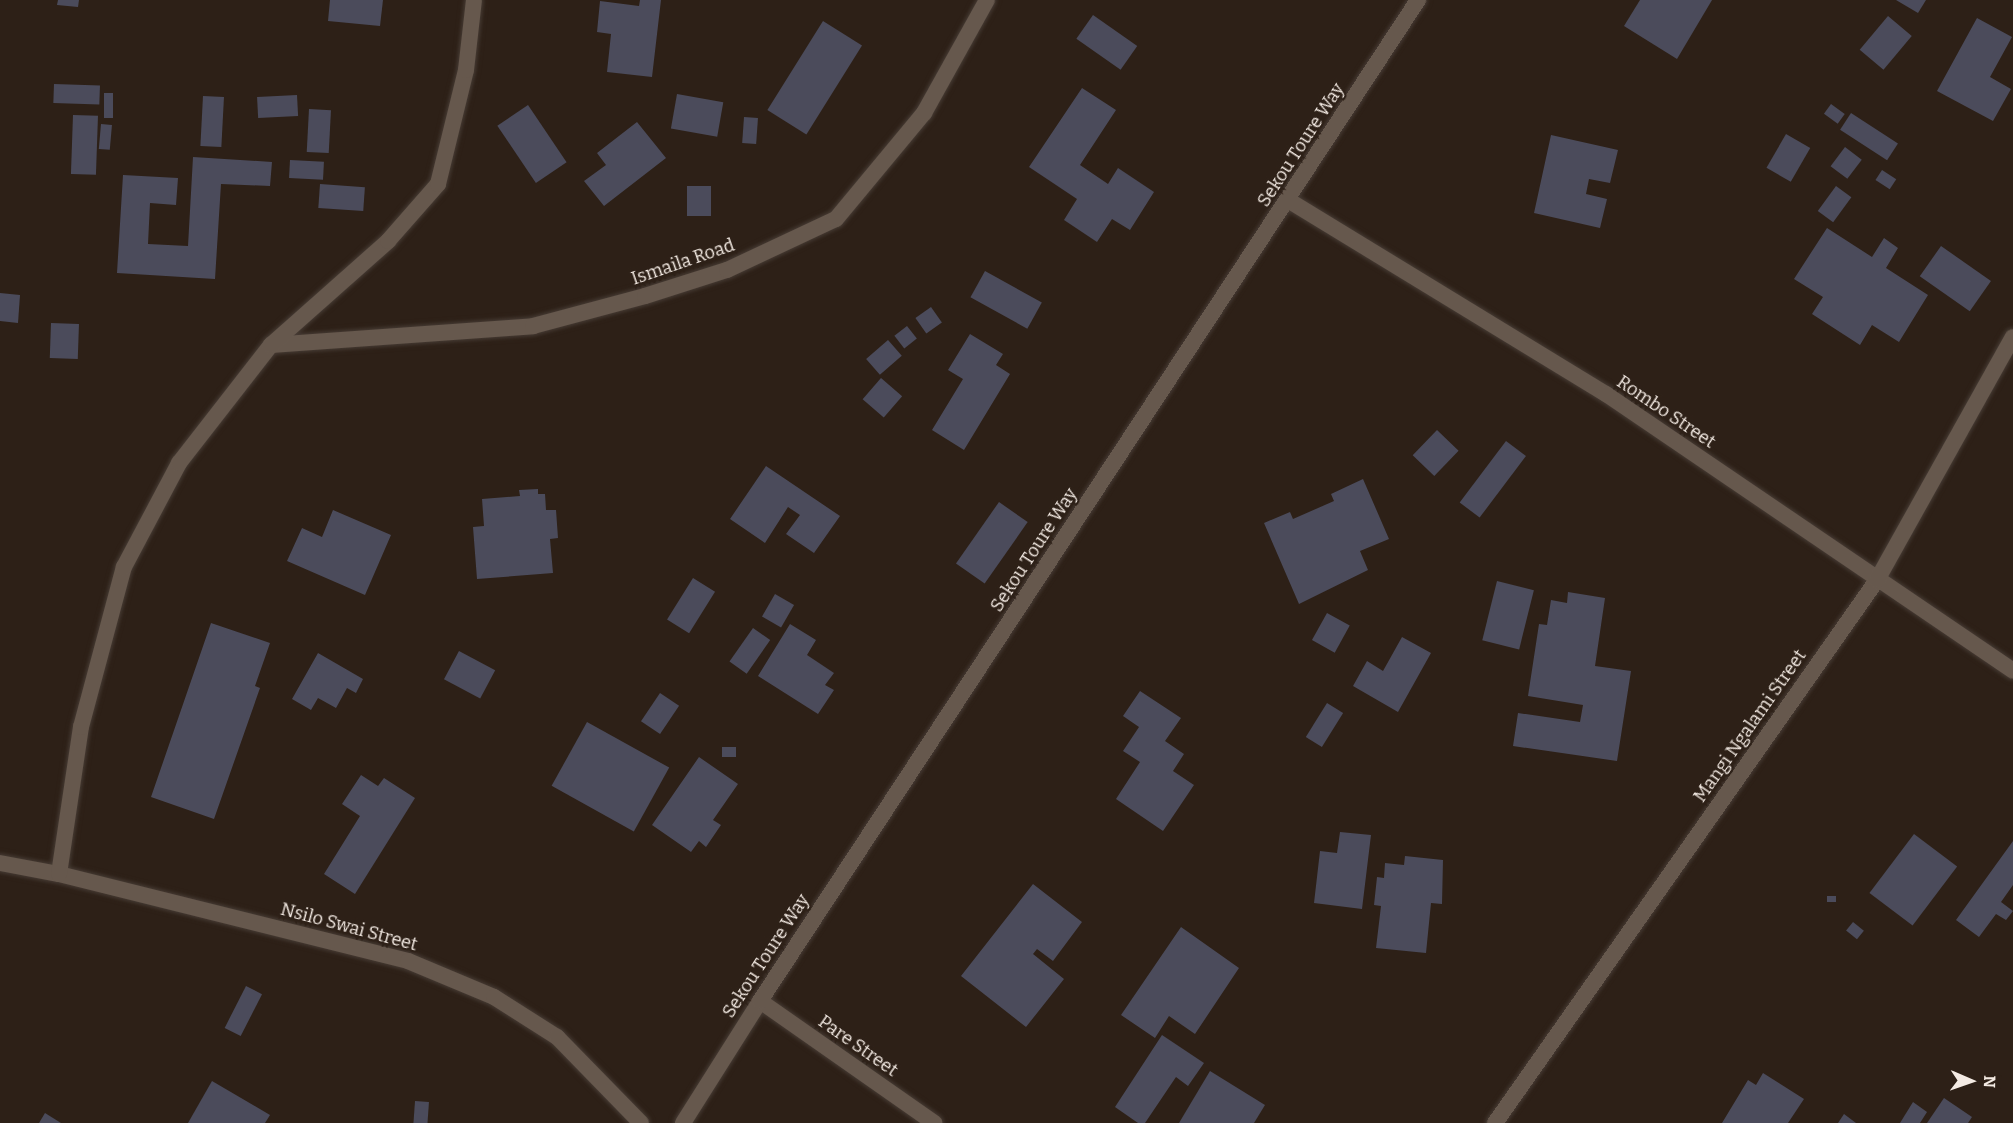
<!DOCTYPE html>
<style>
body{margin:0}
#map{position:relative;width:2013px;height:1123px;overflow:hidden;background:#2d2017;font-family:Bitter,serif}
div>[style]{position:absolute}
[style*='--x']{left:calc(var(--x)*1px);top:calc(var(--y)*1px);width:calc(var(--w)*1px);rotate:calc(var(--a)*1deg)}
.building>*{inset:0;background:#4b4b5b;transform-origin:0 0}
.roads{filter:drop-shadow(0 0 2px #463b34) drop-shadow(0 0 2px #463b34)}
.minor>*{height:16px;margin:-8px;padding:0 8px;transform-origin:8px;border-radius:8px;background:#66584d}
.tertiary>*{height:16px;margin:-8px;padding:0 8px;transform-origin:8px;border-radius:8px;background:#66584d}
span{translate:-50% -50%;white-space:nowrap;text-align:center;line-height:1.15;-webkit-text-stroke:4.5px #2d2017;paint-order:stroke}
.street-label{font-size:18px;color:#f4ebe4}
.north{position:absolute;left:1941px;top:1051px;width:60px;height:60px;-webkit-text-stroke:4px #2d2017;paint-order:stroke;rotate:92deg;font-size:16px;font-weight:700;line-height:24px;text-align:center;color:#f4ebe4}
.north::after{content:'';display:block;margin:auto;width:21px;height:27px;background:#f4ebe4;clip-path:polygon(50% 0,100% 100%,50% 72%,0 100%)}
</style>
<div id="map">
<div class="building">
<i style="clip-path:polygon(58px 0,79px 0,78px 7px,57px 5px)"></i>
<i style="clip-path:polygon(330px 0,383px 0,380px 26px,328px 21px)"></i>
<i style="clip-path:polygon(640px 0,661px 0,652px 77px,607px 72px,611px 34px,597px 32px,600px 1px,639px 6px)"></i>
<i style="clip-path:polygon(1640px 0,1712px 0,1677px 59px,1624px 26px)"></i>
<i style="clip-path:polygon(1896px 0,1926px 0,1918px 13px)"></i>
<i style="left:1093px;top:15px;width:54px;height:29px;rotate:35deg"></i>
<i style="left:1888px;top:16px;width:31px;height:44px;rotate:40deg"></i>
<i style="clip-path:polygon(1977px 18px,2012px 37px,1990px 77px,2011px 89px,1993px 121px,1937px 91px)"></i>
<i style="left:823px;top:21px;width:46px;height:105px;rotate:32deg"></i>
<i style="left:54px;top:84px;width:46px;height:19px;rotate:2deg"></i>
<i style="clip-path:polygon(1082px 88px,1116px 110px,1080px 165px,1108px 184px,1118px 168px,1154px 192px,1130px 230px,1112px 219px,1097px 242px,1064px 220px,1077px 199px,1029px 167px)"></i>
<i style="left:104px;top:93px;width:9px;height:25px"></i>
<i style="left:677px;top:94px;width:47px;height:35px;rotate:10deg"></i>
<i style="left:297px;top:95px;width:21px;height:40px;rotate:87deg"></i>
<i style="left:203px;top:96px;width:21px;height:50px;rotate:3deg"></i>
<i style="left:1831px;top:104px;width:17px;height:12px;rotate:36deg"></i>
<i style="left:528px;top:105px;width:69px;height:37px;rotate:56deg"></i>
<i style="left:309px;top:109px;width:22px;height:43px;rotate:3deg"></i>
<i style="left:1851px;top:113px;width:56px;height:20px;rotate:33deg"></i>
<i style="left:73px;top:115px;width:25px;height:59px;rotate:2deg"></i>
<i style="left:744px;top:117px;width:14px;height:26px;rotate:4deg"></i>
<i style="clip-path:polygon(637px 122px,666px 158px,604px 206px,584px 181px,606px 165px,597px 153px)"></i>
<i style="left:101px;top:124px;width:11px;height:25px;rotate:5deg"></i>
<i style="left:1786px;top:134px;width:28px;height:39px;rotate:30deg"></i>
<i style="clip-path:polygon(1551px 135px,1618px 150px,1610px 183px,1589px 179px,1586px 194px,1607px 199px,1600px 228px,1534px 213px)"></i>
<i style="left:1845px;top:147px;width:21px;height:24px;rotate:37deg"></i>
<i style="clip-path:polygon(193px 157px,272px 162px,270px 186px,221px 184px,215px 279px,117px 273px,123px 175px,178px 178px,176px 205px,150px 203px,148px 244px,188px 246px)"></i>
<i style="left:290px;top:160px;width:34px;height:18px;rotate:3deg"></i>
<i style="left:1882px;top:170px;width:17px;height:12px;rotate:33deg"></i>
<i style="left:320px;top:184px;width:45px;height:24px;rotate:4deg"></i>
<i style="left:687px;top:186px;width:24px;height:30px"></i>
<i style="left:1836px;top:186px;width:19px;height:31px;rotate:36deg"></i>
<i style="clip-path:polygon(1827px 228px,1872px 257px,1884px 238px,1898px 248px,1886px 268px,1928px 295px,1899px 342px,1872px 325px,1860px 345px,1812px 314px,1823px 297px,1794px 279px)"></i>
<i style="left:1941px;top:246px;width:61px;height:37px;rotate:35deg"></i>
<i style="left:985px;top:271px;width:65px;height:30px;rotate:29deg"></i>
<i style="clip-path:polygon(0 293px,20px 295px,18px 323px,0 321px)"></i>
<i style="left:931px;top:307px;width:19px;height:19px;rotate:55deg"></i>
<i style="left:51px;top:323px;width:28px;height:35px;rotate:2deg"></i>
<i style="left:907px;top:326px;width:16px;height:16px;rotate:52deg"></i>
<i style="clip-path:polygon(970px 334px,1003px 354px,996px 365px,1010px 374px,964px 450px,932px 430px,963px 379px,948px 370px)"></i>
<i style="left:888px;top:340px;width:21px;height:29px;rotate:49deg"></i>
<i style="left:881px;top:378px;width:28px;height:28px;rotate:41deg"></i>
<i style="left:1437px;top:430px;width:30px;height:35px;rotate:44deg"></i>
<i style="left:1506px;top:441px;width:25px;height:77px;rotate:37deg"></i>
<i style="clip-path:polygon(766px 466px,840px 516px,814px 553px,786px 534px,800px 515px,788px 507px,765px 543px,730px 519px)"></i>
<i style="clip-path:polygon(1363px 479px,1389px 539px,1360px 551px,1368px 570px,1299px 604px,1264px 523px,1290px 512px,1293px 519px,1334px 501px,1331px 494px)"></i>
<i style="clip-path:polygon(538px 489px,538px 494px,545px 494px,546px 510px,556px 510px,558px 538px,550px 539px,553px 573px,477px 579px,473px 527px,484px 526px,482px 499px,520px 496px,519px 490px)"></i>
<i style="left:999px;top:502px;width:35px;height:75px;rotate:35deg"></i>
<i style="clip-path:polygon(333px 510px,391px 535px,365px 595px,287px 561px,302px 528px,322px 537px)"></i>
<i style="left:693px;top:578px;width:26px;height:49px;rotate:32deg"></i>
<i style="left:1497px;top:581px;width:38px;height:61px;rotate:14deg"></i>
<i style="clip-path:polygon(1568px 592px,1605px 598px,1595px 666px,1631px 671px,1617px 761px,1513px 746px,1518px 713px,1580px 722px,1583px 705px,1528px 696px,1539px 624px,1547px 625px,1551px 600px,1567px 603px)"></i>
<i style="left:775px;top:594px;width:22px;height:26px;rotate:30deg"></i>
<i style="left:1327px;top:613px;width:26px;height:31px;rotate:29deg"></i>
<i style="clip-path:polygon(211px 623px,270px 643px,255px 686px,260px 688px,214px 819px,151px 797px)"></i>
<i style="clip-path:polygon(790px 624px,816px 640px,807px 655px,834px 673px,825px 685px,834px 690px,818px 714px,758px 676px)"></i>
<i style="left:753px;top:628px;width:21px;height:41px;rotate:35deg"></i>
<i style="clip-path:polygon(1402px 637px,1431px 653px,1398px 712px,1353px 686px,1367px 661px,1383px 671px)"></i>
<i style="left:459px;top:651px;width:41px;height:32px;rotate:28deg"></i>
<i style="clip-path:polygon(318px 653px,363px 679px,356px 693px,347px 688px,336px 708px,318px 698px,311px 710px,292px 699px)"></i>
<i style="clip-path:polygon(1140px 691px,1181px 718px,1165px 741px,1184px 754px,1173px 771px,1194px 785px,1163px 831px,1116px 799px,1140px 762px,1123px 751px,1139px 727px,1123px 716px)"></i>
<i style="left:660px;top:693px;width:23px;height:34px;rotate:34deg"></i>
<i style="left:1327px;top:703px;width:19px;height:40px;rotate:32deg"></i>
<i style="left:587px;top:722px;width:94px;height:73px;rotate:29deg"></i>
<i style="left:722px;top:747px;width:14px;height:10px"></i>
<i style="clip-path:polygon(699px 757px,738px 784px,713px 820px,721px 825px,706px 847px,699px 841px,691px 852px,652px 825px)"></i>
<i style="clip-path:polygon(361px 775px,378px 786px,384px 778px,415px 798px,355px 894px,324px 874px,360px 816px,342px 804px)"></i>
<i style="clip-path:polygon(1340px 832px,1371px 835px,1362px 909px,1314px 903px,1320px 851px,1337px 853px)"></i>
<i style="left:1914px;top:834px;width:54px;height:74px;rotate:37deg"></i>
<i style="clip-path:polygon(2013px 841px,2013px 885px,2001px 902px,2013px 911px,2006px 920px,1996px 914px,1979px 937px,1956px 920px)"></i>
<i style="clip-path:polygon(1405px 856px,1443px 860px,1442px 904px,1431px 903px,1426px 953px,1376px 948px,1381px 906px,1374px 905px,1377px 877px,1384px 878px,1385px 863px,1404px 865px)"></i>
<i style="clip-path:polygon(1033px 884px,1082px 922px,1053px 961px,1037px 949px,1033px 954px,1064px 979px,1026px 1027px,961px 976px)"></i>
<i style="left:1827px;top:896px;width:9px;height:6px"></i>
<i style="left:1853px;top:922px;width:14px;height:11px;rotate:39deg"></i>
<i style="clip-path:polygon(1181px 927px,1239px 968px,1195px 1034px,1169px 1016px,1155px 1038px,1121px 1015px)"></i>
<i style="left:246px;top:986px;width:18px;height:47px;rotate:27deg"></i>
<i style="clip-path:polygon(1162px 1035px,1204px 1063px,1188px 1086px,1176px 1077px,1145px 1123px,1138px 1123px,1115px 1107px)"></i>
<i style="clip-path:polygon(1210px 1071px,1265px 1105px,1254px 1123px,1179px 1123px)"></i>
<i style="clip-path:polygon(1763px 1073px,1804px 1099px,1788px 1123px,1722px 1123px,1748px 1080px,1756px 1085px)"></i>
<i style="clip-path:polygon(212px 1081px,270px 1115px,265px 1123px,188px 1123px)"></i>
<i style="clip-path:polygon(1944px 1098px,1972px 1117px,1968px 1123px,1927px 1123px)"></i>
<i style="left:415px;top:1101px;width:14px;height:22px;rotate:4deg"></i>
<i style="clip-path:polygon(1913px 1102px,1927px 1112px,1920px 1123px,1900px 1123px)"></i>
<i style="clip-path:polygon(45px 1113px,61px 1123px,39px 1123px)"></i>
<i style="clip-path:polygon(1844px 1114px,1856px 1123px,1838px 1123px)"></i>
</div>
<div class="roads">
<div class="minor">
<i style="--x:1288;--y:200;--w:373;--a:31.4"></i>
<i style="--x:1606;--y:394;--w:492;--a:34.2"></i>
<i style="--x:271;--y:345;--w:263;--a:-4.1"></i>
<i style="--x:533;--y:326;--w:116;--a:-15"></i>
<i style="--x:645;--y:296;--w:86;--a:-17.6"></i>
<i style="--x:727;--y:270;--w:120;--a:-25.1"></i>
<i style="--x:836;--y:219;--w:138;--a:-50.3"></i>
<i style="--x:924;--y:113;--w:129;--a:-60.9"></i>
<i style="--x:0;--y:863;--w:60;--a:10.6"></i>
<i style="--x:59;--y:874;--w:360;--a:14"></i>
<i style="--x:408;--y:961;--w:93;--a:22.7"></i>
<i style="--x:494;--y:997;--w:75;--a:32.4"></i>
<i style="--x:557;--y:1037;--w:120;--a:45.7"></i>
<i style="--x:59;--y:874;--w:149;--a:-81.5"></i>
<i style="--x:81;--y:727;--w:166;--a:-75"></i>
<i style="--x:124;--y:567;--w:118;--a:-62.1"></i>
<i style="--x:179;--y:463;--w:150;--a:-52.1"></i>
<i style="--x:271;--y:345;--w:157;--a:-41.6"></i>
<i style="--x:388;--y:241;--w:76;--a:-48.7"></i>
<i style="--x:438;--y:184;--w:117;--a:-76.2"></i>
<i style="--x:466;--y:70;--w:70;--a:-83.5"></i>
<i style="--x:760;--y:1001;--w:213;--a:35"></i>
<i style="--x:1495;--y:1123;--w:664;--a:-54.87"></i>
<i style="--x:1877;--y:580;--w:278;--a:-60.8"></i>
</div>
<div class="tertiary">
<i style="--x:683;--y:1123;--w:144;--a:-57.7"></i>
<i style="--x:760;--y:1001;--w:1198;--a:-56.68"></i>
</div>
</div>
<div class="street-label">
<span style="left:1301px;top:145px;rotate:-57deg">Sekou Toure Way</span>
<span style="left:683px;top:262px;rotate:-19deg">Ismaila Road</span>
<span style="left:1666px;top:412px;rotate:34deg">Rombo Street</span>
<span style="left:1034px;top:550px;rotate:-57deg">Sekou Toure Way</span>
<span style="left:1750px;top:726px;rotate:-55deg">Mangi Ngalami Street</span>
<span style="left:349px;top:927px;rotate:15deg">Nsilo Swai Street</span>
<span style="left:766px;top:956px;rotate:-57deg">Sekou Toure Way</span>
<span style="left:858px;top:1046px;rotate:35deg">Pare Street</span>
</div>
<div class="north">N</div>
</div>
